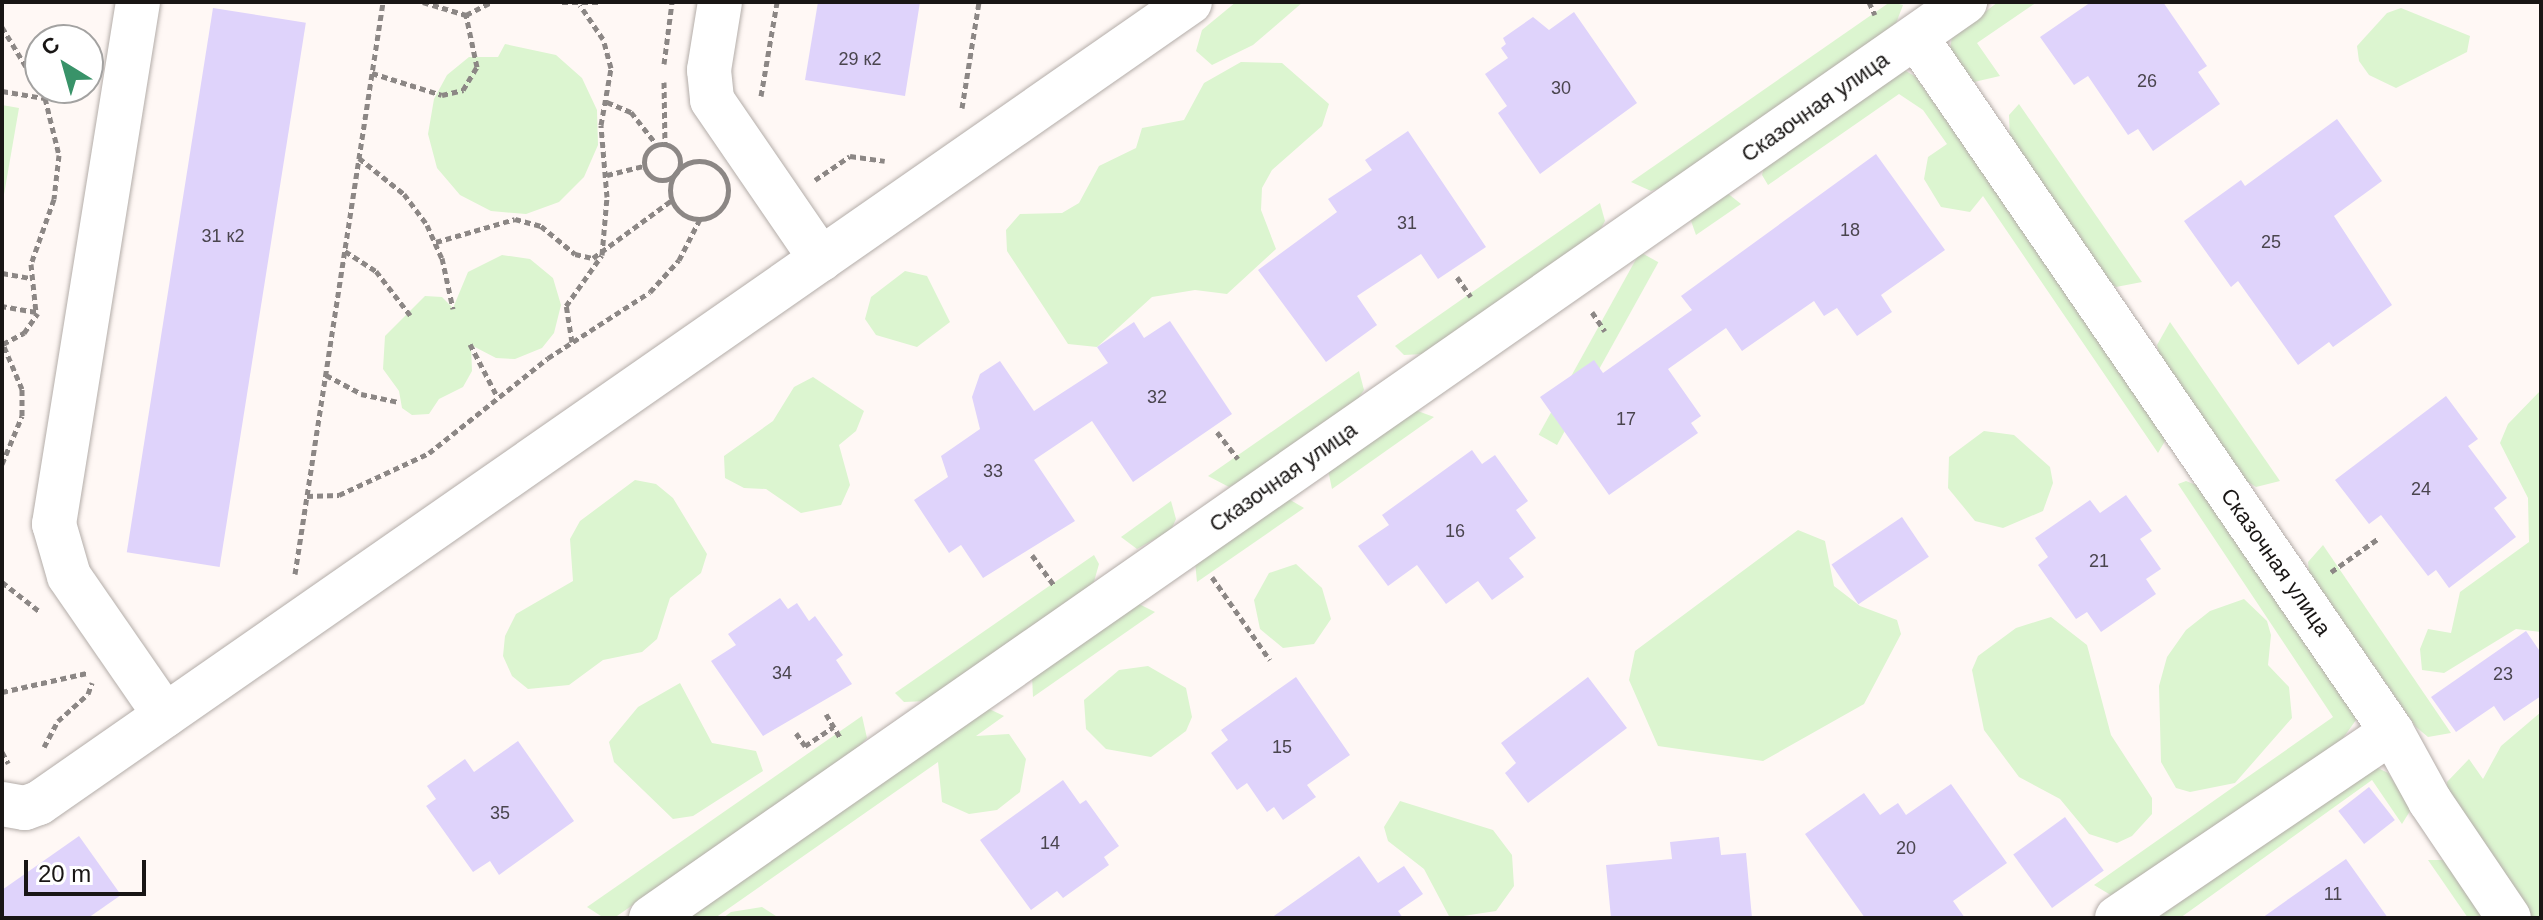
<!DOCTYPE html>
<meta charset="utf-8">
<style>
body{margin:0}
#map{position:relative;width:2543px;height:920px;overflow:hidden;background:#fff8f5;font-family:Helvetica,sans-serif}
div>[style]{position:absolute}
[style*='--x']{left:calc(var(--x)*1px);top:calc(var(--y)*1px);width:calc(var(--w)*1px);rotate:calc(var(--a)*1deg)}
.green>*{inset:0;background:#dcf5d0;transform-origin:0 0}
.building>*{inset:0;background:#dfd3fb;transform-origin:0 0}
.path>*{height:5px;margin-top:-2.5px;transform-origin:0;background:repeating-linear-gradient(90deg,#8c8785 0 6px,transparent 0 10px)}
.path>.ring{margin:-2.5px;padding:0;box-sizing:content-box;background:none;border:5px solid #8c8785;border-radius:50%}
.roads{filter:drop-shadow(0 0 2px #b4ada9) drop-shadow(0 0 2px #b4ada9)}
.minor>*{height:44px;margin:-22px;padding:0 22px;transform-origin:22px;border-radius:22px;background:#fff}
span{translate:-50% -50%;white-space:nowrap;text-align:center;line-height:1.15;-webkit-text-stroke:6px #fff;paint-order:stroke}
.number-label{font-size:18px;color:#4a454e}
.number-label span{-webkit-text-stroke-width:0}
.street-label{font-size:22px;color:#191615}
.frame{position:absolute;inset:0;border:4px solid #191615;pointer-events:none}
.north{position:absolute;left:24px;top:24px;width:80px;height:80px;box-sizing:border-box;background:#fff;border:2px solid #a3a2a1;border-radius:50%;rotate:323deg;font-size:22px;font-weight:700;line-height:32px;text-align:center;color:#191615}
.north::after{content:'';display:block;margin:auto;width:28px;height:36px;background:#399369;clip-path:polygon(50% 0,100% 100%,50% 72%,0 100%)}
.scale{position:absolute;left:24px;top:860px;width:122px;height:36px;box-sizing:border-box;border:4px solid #191615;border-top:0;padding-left:10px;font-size:24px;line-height:28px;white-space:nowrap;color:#191615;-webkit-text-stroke:6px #fff;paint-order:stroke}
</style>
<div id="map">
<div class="green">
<i style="clip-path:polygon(1236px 2px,1303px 2px,1253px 45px,1212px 65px,1196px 51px,1202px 30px)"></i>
<i style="clip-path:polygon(1890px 2px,1903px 5px,1895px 26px,1663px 187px,1651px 191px,1631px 182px)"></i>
<i style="clip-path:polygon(1998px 2px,2037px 2px,1977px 43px,2000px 76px,1974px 82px,1950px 49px,1952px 37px)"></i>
<i style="clip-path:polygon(2401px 8px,2470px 36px,2467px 52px,2396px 88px,2369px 75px,2359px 61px,2357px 46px,2387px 13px)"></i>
<i style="clip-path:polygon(505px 44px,556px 55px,582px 78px,597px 110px,598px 145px,584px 177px,559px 202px,526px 214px,491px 211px,460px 195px,437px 168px,428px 134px,434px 99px,447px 75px,469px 57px,498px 57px)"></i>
<i style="clip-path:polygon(1241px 62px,1282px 63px,1329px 104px,1322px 126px,1272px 170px,1262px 188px,1261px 210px,1276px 249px,1227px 294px,1195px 290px,1152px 297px,1097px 347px,1068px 344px,1007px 251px,1006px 230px,1020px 214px,1062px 213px,1079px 203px,1099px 166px,1136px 148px,1142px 128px,1184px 120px,1204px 83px)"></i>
<i style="clip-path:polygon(1901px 68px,1916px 77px,2162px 430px,2165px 441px,2158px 453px,1983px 196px,1970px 212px,1941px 207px,1924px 179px,1928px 157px,1947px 144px,1923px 110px,1899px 94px,1768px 185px,1762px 175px,1765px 164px)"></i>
<i style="clip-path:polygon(2019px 104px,2142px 282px,2116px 287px,2107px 280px,2010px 140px,2009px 115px)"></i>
<i style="clip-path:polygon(2px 105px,19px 108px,2px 206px)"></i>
<i style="clip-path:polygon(1726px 192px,1741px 204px,1696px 235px,1690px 218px)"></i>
<i style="clip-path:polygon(1600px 203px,1605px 221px,1599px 232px,1424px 354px,1404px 355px,1395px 346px)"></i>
<i style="left:1640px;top:252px;width:21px;height:209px;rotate:29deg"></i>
<i style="clip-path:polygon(502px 255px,530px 259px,553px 278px,561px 305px,554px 333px,542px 348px,515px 359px,496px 358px,471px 345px,472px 371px,463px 387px,439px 399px,429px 414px,412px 415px,402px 408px,399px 391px,383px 369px,385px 336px,425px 296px,442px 297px,453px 308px,468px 272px)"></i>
<i style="clip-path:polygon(905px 271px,927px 276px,950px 322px,917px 347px,876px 335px,865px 319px,871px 297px)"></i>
<i style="clip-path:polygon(2170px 322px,2280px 481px,2256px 487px,2245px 480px,2160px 357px,2157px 345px)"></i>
<i style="clip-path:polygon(1359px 371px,1364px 390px,1357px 400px,1239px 482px,1229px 487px,1208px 476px)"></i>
<i style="clip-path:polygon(813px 377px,864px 411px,856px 431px,839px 445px,850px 485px,841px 505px,801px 513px,766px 489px,744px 488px,725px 478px,724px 456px,773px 421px,794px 387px)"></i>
<i style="clip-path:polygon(2541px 390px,2541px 632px,2516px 629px,2444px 673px,2422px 670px,2420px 649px,2428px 629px,2451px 633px,2460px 592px,2529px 542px,2528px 498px,2500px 443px,2508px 424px)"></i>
<i style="clip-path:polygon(1415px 410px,1434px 417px,1332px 489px,1328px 470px)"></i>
<i style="clip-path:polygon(1984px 431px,2014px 435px,2050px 467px,2053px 483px,2043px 511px,2003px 528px,1975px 521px,1948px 488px,1949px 457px)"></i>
<i style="clip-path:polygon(635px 480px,656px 484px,673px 498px,707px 554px,701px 573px,670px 598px,657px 639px,642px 652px,603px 660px,569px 685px,528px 689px,512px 676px,503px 656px,505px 636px,516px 614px,573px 581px,570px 539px,580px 521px)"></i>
<i style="clip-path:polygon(2186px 481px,2196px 485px,2352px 705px,2356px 720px,2341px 741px,2114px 897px,2094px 885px,2333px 717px,2178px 484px)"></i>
<i style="clip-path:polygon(1287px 498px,1304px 508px,1197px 582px,1195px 561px)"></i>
<i style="clip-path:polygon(1171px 501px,1176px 519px,1171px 530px,1137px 549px,1121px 537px)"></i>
<i style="clip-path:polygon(1798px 530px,1825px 541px,1834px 586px,1860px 606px,1897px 620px,1901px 634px,1864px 704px,1763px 761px,1658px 746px,1629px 680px,1635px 651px)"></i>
<i style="clip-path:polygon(2323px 545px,2451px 733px,2428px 737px,2416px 727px,2309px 572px,2308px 562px)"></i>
<i style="clip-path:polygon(1094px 555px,1099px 564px,1093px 585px,927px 701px,904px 702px,895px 693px)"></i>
<i style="clip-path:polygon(1296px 564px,1322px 588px,1331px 619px,1314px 644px,1283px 648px,1260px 629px,1254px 600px,1269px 573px)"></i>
<i style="clip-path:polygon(2244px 599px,2267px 621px,2271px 635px,2268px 665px,2289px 687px,2292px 718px,2235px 783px,2190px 792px,2176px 788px,2161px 762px,2159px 686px,2167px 657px,2186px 630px,2210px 611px)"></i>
<i style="clip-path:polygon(1137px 603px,1155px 612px,1033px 697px,1032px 676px)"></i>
<i style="clip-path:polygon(2051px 617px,2087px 645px,2111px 735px,2152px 798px,2152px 814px,2132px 836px,2117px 843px,2089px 834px,2060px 799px,2019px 777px,1984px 730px,1972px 670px,1978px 656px,2016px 628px)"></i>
<i style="clip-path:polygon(1148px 666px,1186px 688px,1192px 717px,1186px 731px,1151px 757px,1106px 749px,1086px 729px,1084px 700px,1119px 670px)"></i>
<i style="clip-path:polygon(680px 683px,712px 743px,756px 751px,763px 771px,693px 816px,673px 819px,614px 762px,609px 742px,638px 707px)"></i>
<i style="clip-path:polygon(987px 708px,1004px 716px,976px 736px,1009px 734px,1026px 759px,1020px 792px,997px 810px,969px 814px,942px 802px,938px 762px,715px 918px,681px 918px)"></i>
<i style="clip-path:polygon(2541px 712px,2541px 918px,2531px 918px,2448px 797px,2447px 782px,2469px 759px,2483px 779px,2501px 746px)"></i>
<i style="clip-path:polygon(862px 716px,867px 738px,858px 748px,617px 916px,604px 918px,587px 907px)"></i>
<i style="clip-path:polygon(2376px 767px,2388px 773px,2407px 801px,2410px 811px,2402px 824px,2372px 780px,2180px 918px,2157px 918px)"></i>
<i style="clip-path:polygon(1400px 801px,1493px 830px,1512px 855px,1514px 886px,1496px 911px,1450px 918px,1424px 869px,1388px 841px,1384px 827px)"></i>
<i style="clip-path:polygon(2428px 860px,2444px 860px,2486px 918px,2468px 918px)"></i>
<i style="clip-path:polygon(762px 907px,779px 918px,723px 918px,731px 912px)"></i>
</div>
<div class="building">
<i style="clip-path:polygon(818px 2px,920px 2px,905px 96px,805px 80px)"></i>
<i style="clip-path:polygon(2091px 2px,2163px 2px,2207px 66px,2198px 72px,2220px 104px,2153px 151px,2138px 129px,2128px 135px,2088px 76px,2074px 85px,2040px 37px)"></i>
<i style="left:213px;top:8px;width:94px;height:551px;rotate:9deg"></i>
<i style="clip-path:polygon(1574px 12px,1637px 103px,1540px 174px,1498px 113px,1507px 106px,1485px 74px,1508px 58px,1501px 48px,1506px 44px,1503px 38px,1533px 17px,1549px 30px)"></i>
<i style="clip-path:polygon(2337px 119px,2382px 181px,2334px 216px,2392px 305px,2333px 347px,2329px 342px,2298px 365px,2238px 281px,2231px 287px,2184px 221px,2241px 180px,2245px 186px)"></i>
<i style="clip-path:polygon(1408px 131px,1486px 247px,1438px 279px,1421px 254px,1357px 296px,1377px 325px,1326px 362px,1258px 270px,1337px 212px,1328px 199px,1372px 170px,1365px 160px)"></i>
<i style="clip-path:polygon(1876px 154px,1945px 250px,1881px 295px,1892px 312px,1857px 336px,1837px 308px,1824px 316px,1814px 301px,1742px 351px,1726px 328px,1668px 369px,1701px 416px,1691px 423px,1698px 433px,1609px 495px,1540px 397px,1594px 360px,1603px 373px,1692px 310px,1681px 296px)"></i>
<i style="clip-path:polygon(1170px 321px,1232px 414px,1133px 482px,1092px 421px,1034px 460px,1075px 521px,983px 578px,961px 545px,949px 553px,914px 500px,948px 477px,941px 456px,980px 429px,972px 397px,980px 374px,1000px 361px,1034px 411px,1108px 363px,1097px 347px,1134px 322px,1144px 338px)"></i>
<i style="clip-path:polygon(2446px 396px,2478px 439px,2468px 446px,2507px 498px,2494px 508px,2516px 537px,2449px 588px,2436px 570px,2428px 576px,2381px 515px,2369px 524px,2335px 480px)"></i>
<i style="clip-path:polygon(1472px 450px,1482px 464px,1495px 455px,1528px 501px,1516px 510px,1536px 538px,1509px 558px,1524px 577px,1492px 600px,1478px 581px,1446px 604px,1417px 565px,1388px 586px,1358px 546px,1389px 525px,1382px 515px)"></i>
<i style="clip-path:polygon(2126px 495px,2152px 531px,2140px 539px,2161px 569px,2146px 579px,2156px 594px,2101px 632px,2087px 612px,2076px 619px,2038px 565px,2048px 557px,2035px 538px,2090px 500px,2100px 513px)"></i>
<i style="left:1902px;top:517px;width:48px;height:85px;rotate:56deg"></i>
<i style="clip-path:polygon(780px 598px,788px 609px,797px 603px,809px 621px,815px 616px,843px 655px,836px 660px,852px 684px,763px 736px,711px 661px,736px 645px,728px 634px)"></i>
<i style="clip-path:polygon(2526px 631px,2541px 653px,2541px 696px,2504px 721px,2494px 706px,2456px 732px,2431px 697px)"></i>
<i style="clip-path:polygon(1296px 677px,1350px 755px,1307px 785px,1316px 797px,1283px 820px,1274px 807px,1267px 812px,1247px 783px,1237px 790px,1211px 753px,1228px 740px,1221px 730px)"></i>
<i style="clip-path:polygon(1588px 677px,1627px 728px,1528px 803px,1505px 773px,1516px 763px,1501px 743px)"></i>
<i style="clip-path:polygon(518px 741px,574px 821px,499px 875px,490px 861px,473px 872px,426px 806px,436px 799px,427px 786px,465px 759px,474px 772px)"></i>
<i style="clip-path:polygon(1063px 780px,1080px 804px,1086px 800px,1119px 846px,1104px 857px,1109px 865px,1063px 898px,1057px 891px,1031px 910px,980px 840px)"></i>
<i style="clip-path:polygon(1951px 784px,2007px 863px,1953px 901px,1965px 918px,1865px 918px,1805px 834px,1864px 793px,1880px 815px,1898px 803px,1906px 815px)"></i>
<i style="left:2369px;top:787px;width:42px;height:39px;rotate:52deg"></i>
<i style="left:2065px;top:817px;width:66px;height:64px;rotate:54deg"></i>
<i style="clip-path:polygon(79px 836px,121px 895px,88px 918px,2px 918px,2px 890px)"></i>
<i style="clip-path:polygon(1719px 837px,1721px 855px,1746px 853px,1752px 918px,1611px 918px,1606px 865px,1672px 859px,1670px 842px)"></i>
<i style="clip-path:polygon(1359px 856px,1378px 883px,1404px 866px,1423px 894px,1398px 911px,1403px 918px,1271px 918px)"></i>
<i style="clip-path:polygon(2346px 859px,2388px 918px,2262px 918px,2290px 898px)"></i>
</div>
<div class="path">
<i style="--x:423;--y:2;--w:45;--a:16.8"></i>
<i style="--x:466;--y:15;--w:28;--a:-27"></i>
<i style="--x:562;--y:2;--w:40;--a:0"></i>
<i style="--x:1869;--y:2;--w:14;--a:65"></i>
<i style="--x:2;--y:27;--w:83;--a:58.8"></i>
<i style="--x:45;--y:98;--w:59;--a:76.2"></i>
<i style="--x:59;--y:155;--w:44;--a:96.5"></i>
<i style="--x:54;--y:199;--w:69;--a:109.5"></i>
<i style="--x:31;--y:264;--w:48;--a:84.1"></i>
<i style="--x:36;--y:312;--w:35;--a:-170"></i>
<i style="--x:664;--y:64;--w:63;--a:-82.6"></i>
<i style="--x:372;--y:73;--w:73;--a:17.4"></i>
<i style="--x:442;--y:95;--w:22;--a:-13"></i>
<i style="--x:463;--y:90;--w:27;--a:-59"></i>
<i style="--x:477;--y:67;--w:53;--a:-101.9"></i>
<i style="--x:664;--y:82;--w:62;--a:89.1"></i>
<i style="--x:2;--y:91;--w:43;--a:9.5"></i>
<i style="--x:761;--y:96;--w:95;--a:-80.3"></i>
<i style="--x:607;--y:102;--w:26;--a:23"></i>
<i style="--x:631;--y:112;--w:42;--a:51.8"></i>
<i style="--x:962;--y:108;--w:107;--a:-80.9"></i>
<i class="ring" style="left:644px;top:144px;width:31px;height:31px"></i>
<i style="--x:359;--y:158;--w:58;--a:38.7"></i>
<i style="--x:404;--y:194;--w:39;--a:53"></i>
<i style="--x:427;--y:225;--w:36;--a:66"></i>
<i style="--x:442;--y:258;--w:52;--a:77.8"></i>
<i class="ring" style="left:670px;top:161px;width:53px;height:53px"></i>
<i style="--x:607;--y:175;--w:38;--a:-14"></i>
<i style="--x:815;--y:180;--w:42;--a:-34.4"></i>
<i style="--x:850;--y:156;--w:35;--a:8"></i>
<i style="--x:436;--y:242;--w:82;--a:-16.2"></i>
<i style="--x:515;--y:219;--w:27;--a:15"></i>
<i style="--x:541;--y:226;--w:44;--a:39.5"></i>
<i style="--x:575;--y:254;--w:18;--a:13"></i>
<i style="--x:593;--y:258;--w:98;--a:-36.3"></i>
<i style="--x:345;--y:251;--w:37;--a:33"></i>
<i style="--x:376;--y:271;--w:56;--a:52.3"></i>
<i style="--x:2;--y:273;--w:28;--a:10"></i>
<i style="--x:1457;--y:277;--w:24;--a:55"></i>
<i style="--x:1592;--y:312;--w:23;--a:56"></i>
<i style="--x:572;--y:342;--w:36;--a:-99"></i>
<i style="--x:566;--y:306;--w:62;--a:-54.8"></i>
<i style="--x:602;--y:255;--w:58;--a:-85.1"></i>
<i style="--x:607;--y:197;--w:72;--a:-94.8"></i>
<i style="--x:601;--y:125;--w:58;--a:-80"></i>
<i style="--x:611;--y:68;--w:30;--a:-105"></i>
<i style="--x:603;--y:39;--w:41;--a:-124.1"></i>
<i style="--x:470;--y:344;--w:59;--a:62.6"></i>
<i style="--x:326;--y:375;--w:40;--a:28"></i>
<i style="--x:361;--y:394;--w:39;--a:12"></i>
<i style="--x:1217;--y:432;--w:34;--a:52"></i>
<i style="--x:2;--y:464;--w:52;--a:-67.4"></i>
<i style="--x:22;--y:416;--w:27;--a:-90"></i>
<i style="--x:22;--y:389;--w:49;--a:-112.9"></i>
<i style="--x:3;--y:344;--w:24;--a:-28"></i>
<i style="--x:24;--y:333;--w:24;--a:-55"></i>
<i style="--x:307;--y:496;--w:32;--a:-2"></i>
<i style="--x:339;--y:495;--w:99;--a:-25"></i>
<i style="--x:429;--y:453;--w:152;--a:-38.6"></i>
<i style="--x:548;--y:358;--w:121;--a:-32.9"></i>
<i style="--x:650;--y:292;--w:43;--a:-47.8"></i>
<i style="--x:679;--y:260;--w:46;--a:-62.9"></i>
<i style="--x:1032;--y:555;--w:39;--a:54"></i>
<i style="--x:2331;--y:572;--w:59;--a:-35.3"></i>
<i style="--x:295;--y:574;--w:579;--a:-81.25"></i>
<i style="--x:1212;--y:577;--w:101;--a:55.1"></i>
<i style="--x:2;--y:582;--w:47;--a:38.1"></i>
<i style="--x:2;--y:692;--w:87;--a:-12.6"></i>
<i style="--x:826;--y:714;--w:27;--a:59"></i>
<i style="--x:796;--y:733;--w:16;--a:55"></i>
<i style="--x:805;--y:746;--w:34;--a:-34"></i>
<i style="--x:44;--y:747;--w:30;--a:-62"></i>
<i style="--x:58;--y:721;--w:40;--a:-42"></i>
<i style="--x:88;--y:694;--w:12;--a:-70"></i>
<i style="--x:2;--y:752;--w:13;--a:61"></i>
</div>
<div class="roads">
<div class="minor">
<i style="--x:138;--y:2;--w:529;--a:99.14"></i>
<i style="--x:54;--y:524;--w:54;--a:73.9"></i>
<i style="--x:69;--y:576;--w:169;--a:55.4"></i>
<i style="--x:720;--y:2;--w:69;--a:99.2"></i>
<i style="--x:709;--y:70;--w:30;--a:84"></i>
<i style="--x:712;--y:100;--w:193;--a:55.6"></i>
<i style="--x:1916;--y:37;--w:842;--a:55.59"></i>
<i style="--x:2392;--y:732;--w:79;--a:61.2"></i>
<i style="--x:2430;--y:801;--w:141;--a:56"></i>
<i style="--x:2;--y:804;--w:23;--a:10"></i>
<i style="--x:25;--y:808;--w:15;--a:-20"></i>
<i style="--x:39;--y:803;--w:1402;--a:-34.83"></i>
<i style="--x:651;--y:918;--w:1602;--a:-34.88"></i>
<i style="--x:2117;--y:918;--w:332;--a:-34.1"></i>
</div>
</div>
<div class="number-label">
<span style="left:860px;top:59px">29 к2</span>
<span style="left:2147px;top:81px">26</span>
<span style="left:1561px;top:88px">30</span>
<span style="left:1407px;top:223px">31</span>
<span style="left:1850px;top:230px">18</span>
<span style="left:223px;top:236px">31 к2</span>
<span style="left:2271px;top:242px">25</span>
<span style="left:1157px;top:397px">32</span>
<span style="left:1626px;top:419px">17</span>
<span style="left:993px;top:471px">33</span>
<span style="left:2421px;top:489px">24</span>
<span style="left:1455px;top:531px">16</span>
<span style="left:2099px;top:561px">21</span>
<span style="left:782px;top:673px">34</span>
<span style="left:2503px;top:674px">23</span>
<span style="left:1282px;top:747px">15</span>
<span style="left:500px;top:813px">35</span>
<span style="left:1050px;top:843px">14</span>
<span style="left:1906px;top:848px">20</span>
<span style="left:2333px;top:894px">11</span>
</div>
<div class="street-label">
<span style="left:1815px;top:107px;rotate:-35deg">Сказочная улица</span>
<span style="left:1283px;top:477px;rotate:-35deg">Сказочная улица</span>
<span style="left:2276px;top:562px;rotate:55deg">Сказочная улица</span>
</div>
<div class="frame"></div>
<div class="north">С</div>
<div class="scale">20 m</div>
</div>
